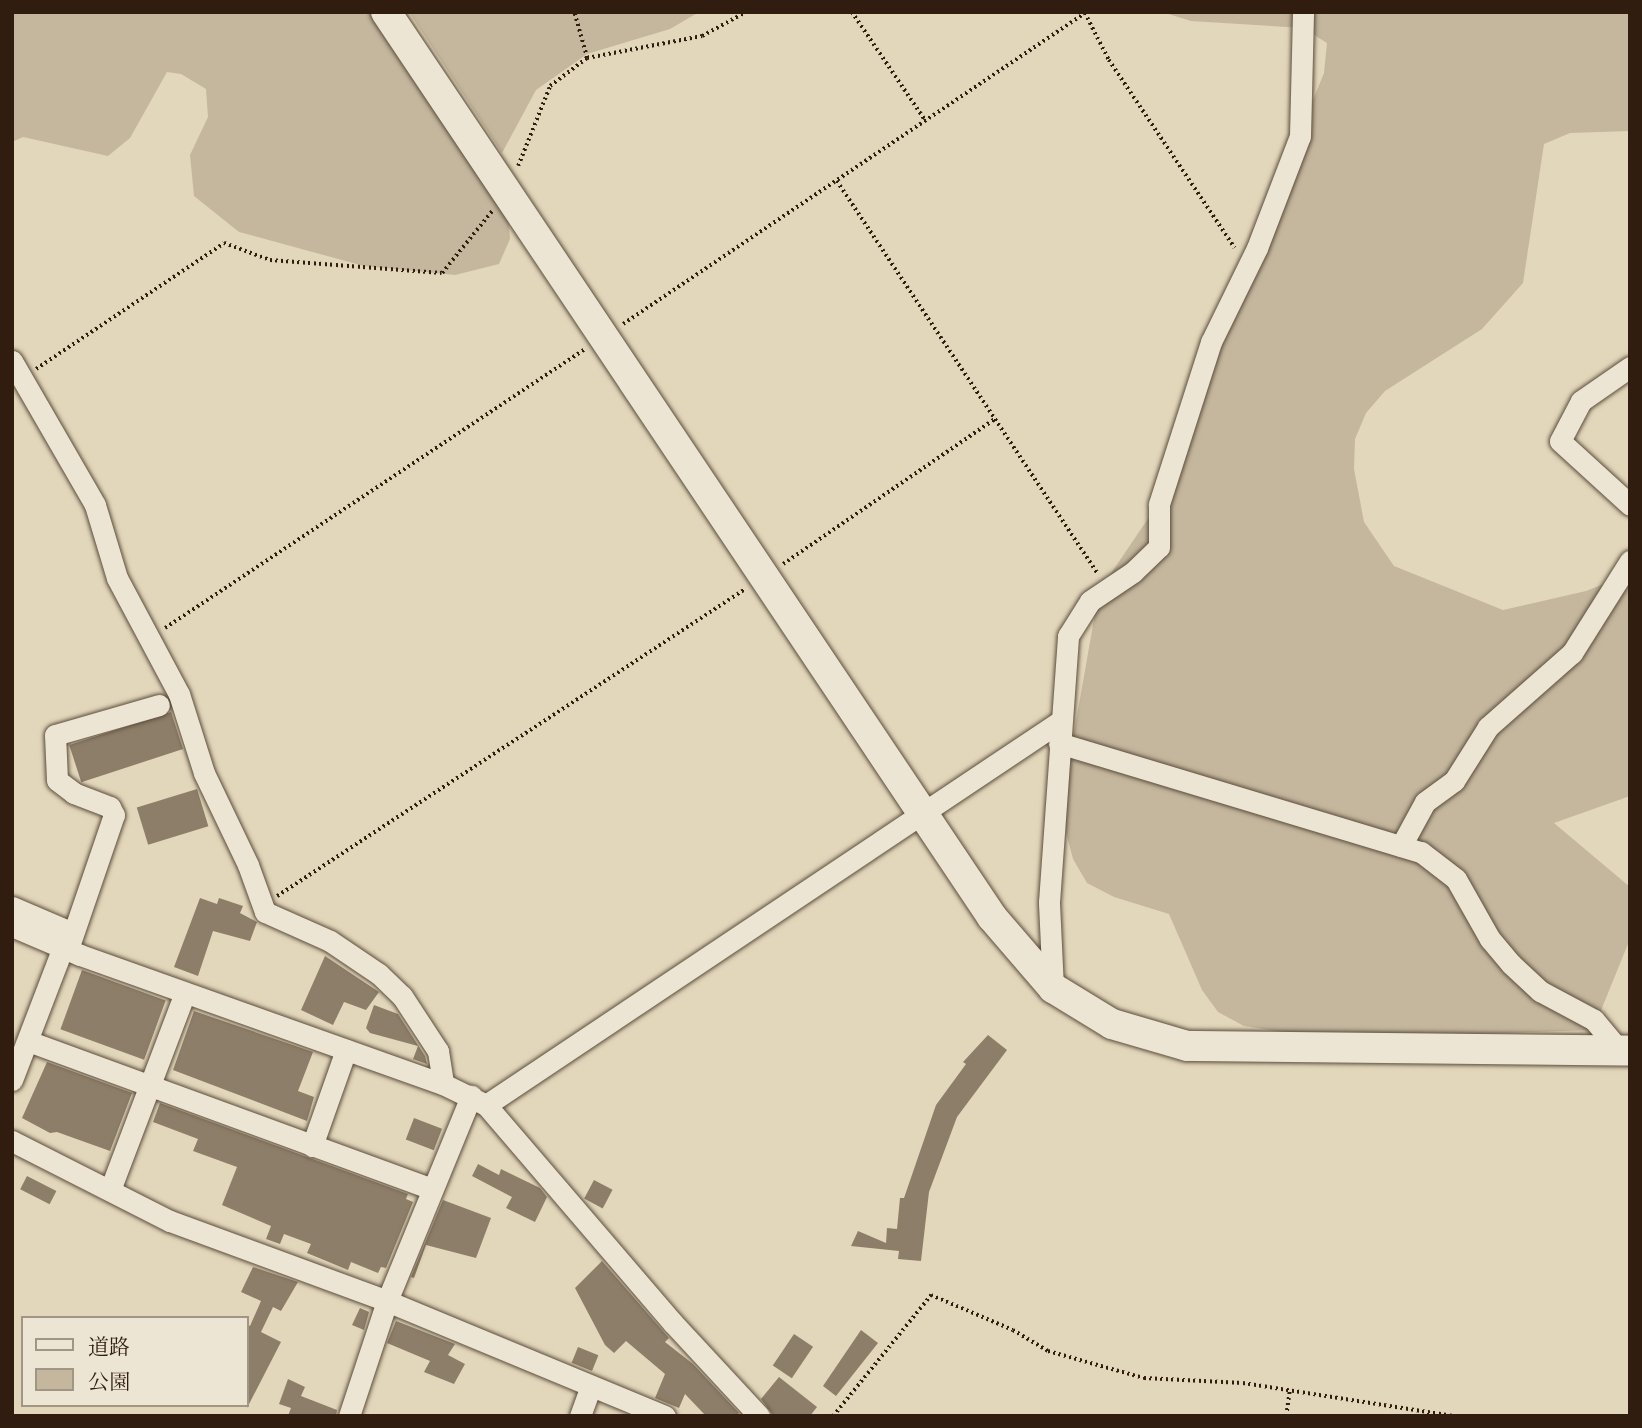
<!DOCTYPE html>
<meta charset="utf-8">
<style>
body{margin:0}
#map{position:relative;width:1642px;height:1428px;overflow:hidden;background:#e2d7bb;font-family:"Libre Caslon Text","Noto Serif JP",serif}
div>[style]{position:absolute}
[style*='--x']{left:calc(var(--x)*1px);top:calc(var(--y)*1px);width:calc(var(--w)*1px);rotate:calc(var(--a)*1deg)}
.green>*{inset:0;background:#c4b79e}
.building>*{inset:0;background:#8d7e69;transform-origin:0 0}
.path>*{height:3.5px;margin-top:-1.75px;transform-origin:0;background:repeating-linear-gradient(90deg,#301d10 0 2px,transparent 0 5.5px)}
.roads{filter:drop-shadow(0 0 2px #5c4c3b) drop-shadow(0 0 2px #5c4c3b)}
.street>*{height:21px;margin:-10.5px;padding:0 10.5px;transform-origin:10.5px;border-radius:10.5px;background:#ece5d3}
.secondary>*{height:30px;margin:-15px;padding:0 15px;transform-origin:15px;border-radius:15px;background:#ece5d3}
span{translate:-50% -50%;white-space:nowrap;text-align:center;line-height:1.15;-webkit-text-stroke:5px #ece5d3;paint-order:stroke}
.frame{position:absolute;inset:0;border:14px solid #301d10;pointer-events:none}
.legend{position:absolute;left:21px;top:1316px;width:228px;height:91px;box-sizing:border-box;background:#ece5d3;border:2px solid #a19585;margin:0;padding:9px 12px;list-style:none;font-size:21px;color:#301d10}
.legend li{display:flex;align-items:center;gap:14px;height:35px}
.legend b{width:35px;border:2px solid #a19585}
</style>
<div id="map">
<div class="green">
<i style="clip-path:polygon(12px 12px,371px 12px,508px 212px,510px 239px,499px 264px,455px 275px,364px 266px,239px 232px,194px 196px,190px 155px,208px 117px,206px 89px,181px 74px,167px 72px,130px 138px,108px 156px,23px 137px,12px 142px)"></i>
<i style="clip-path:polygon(409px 12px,699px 12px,670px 29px,587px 54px,536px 90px,502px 153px)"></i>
<i style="clip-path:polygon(1162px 12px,1630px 12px,1630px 131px,1570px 133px,1544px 144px,1523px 283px,1482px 329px,1385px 391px,1366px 413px,1355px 439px,1354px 469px,1364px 522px,1394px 566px,1503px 610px,1586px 591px,1630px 574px,1630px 796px,1554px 823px,1630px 887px,1630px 939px,1593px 1030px,1331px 1039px,1244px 1026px,1218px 1012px,1202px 990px,1169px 914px,1114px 897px,1087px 883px,1073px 859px,1066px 832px,1066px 778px,1099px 591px,1160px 501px,1172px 447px,1324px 73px,1327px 43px,1303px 28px,1191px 21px)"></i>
</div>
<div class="building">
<i style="left:171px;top:712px;width:39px;height:107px;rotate:72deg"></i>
<i style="left:197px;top:789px;width:39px;height:63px;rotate:73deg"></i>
<i style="clip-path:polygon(200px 898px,217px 904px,219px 898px,243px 906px,240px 913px,257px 922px,250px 941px,213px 931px,198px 976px,174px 967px)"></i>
<i style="clip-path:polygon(325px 956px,379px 992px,366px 1010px,344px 1002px,333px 1025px,301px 1010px)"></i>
<i style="left:82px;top:970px;width:89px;height:63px;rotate:20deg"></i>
<i style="clip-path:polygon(374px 1005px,398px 1014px,425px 1056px,427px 1064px,413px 1059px,418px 1046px,370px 1033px,366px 1028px)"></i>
<i style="clip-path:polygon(194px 1011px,313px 1052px,298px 1091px,314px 1097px,307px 1121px,173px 1070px)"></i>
<i style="clip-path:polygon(988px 1035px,1007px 1050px,957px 1117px,929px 1192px,921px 1261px,898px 1259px,899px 1251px,851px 1246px,858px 1231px,886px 1243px,887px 1228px,897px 1229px,900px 1198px,904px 1198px,936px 1105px,966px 1064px,963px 1062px)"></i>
<i style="clip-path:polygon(47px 1062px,132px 1093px,110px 1151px,57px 1132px,50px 1133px,22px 1118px)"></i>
<i style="clip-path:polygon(160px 1103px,408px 1194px,406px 1199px,413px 1202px,386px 1268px,381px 1267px,378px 1273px,351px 1262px,348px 1270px,307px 1253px,311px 1244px,284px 1234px,280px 1244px,266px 1239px,271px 1226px,222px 1205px,237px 1167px,193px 1151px,198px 1139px,153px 1122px)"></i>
<i style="left:414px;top:1118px;width:30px;height:23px;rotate:21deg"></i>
<i style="clip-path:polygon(478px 1164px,499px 1175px,501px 1169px,540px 1188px,547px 1197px,535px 1222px,506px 1208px,512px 1197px,472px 1176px)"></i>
<i style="left:27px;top:1176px;width:33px;height:15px;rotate:27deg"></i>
<i style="left:594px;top:1180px;width:21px;height:21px;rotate:28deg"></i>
<i style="clip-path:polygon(443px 1200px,491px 1218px,476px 1258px,426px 1245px,414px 1278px,411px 1277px)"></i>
<i style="clip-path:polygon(602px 1261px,669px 1338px,665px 1342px,693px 1364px,739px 1413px,736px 1416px,706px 1416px,685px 1394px,679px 1408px,655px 1398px,665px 1374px,626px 1341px,614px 1353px,605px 1345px,575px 1288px)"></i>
<i style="clip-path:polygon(253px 1267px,298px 1282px,281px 1311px,273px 1307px,261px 1332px,281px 1342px,247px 1408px,247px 1324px,250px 1326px,261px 1301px,241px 1292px)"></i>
<i style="clip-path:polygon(360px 1308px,369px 1312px,364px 1330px,352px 1325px)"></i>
<i style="clip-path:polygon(396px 1321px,455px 1344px,448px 1355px,465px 1364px,454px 1384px,424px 1372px,430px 1361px,387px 1343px)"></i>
<i style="clip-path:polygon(861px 1330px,878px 1343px,836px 1396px,823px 1386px)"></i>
<i style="left:794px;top:1334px;width:23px;height:38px;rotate:34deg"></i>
<i style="left:578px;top:1347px;width:22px;height:17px;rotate:22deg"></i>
<i style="clip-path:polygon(779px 1377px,817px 1407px,810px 1416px,772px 1414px,761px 1399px)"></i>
<i style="clip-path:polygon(288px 1379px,305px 1387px,301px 1396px,337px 1410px,336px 1416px,288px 1416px,291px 1408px,279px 1404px)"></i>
</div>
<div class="path">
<i style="--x:852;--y:12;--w:130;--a:55.9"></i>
<i style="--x:587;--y:58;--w:117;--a:-10.8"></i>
<i style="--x:702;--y:36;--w:50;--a:-28.6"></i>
<i style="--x:518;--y:166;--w:86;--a:-68.2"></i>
<i style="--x:550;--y:86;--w:46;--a:-37.1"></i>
<i style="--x:587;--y:58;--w:48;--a:-105.8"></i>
<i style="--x:837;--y:181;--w:470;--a:56.4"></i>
<i style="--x:623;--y:324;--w:557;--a:-33.95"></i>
<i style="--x:1085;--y:13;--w:53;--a:62.9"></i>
<i style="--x:1109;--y:60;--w:226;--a:56.2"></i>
<i style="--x:36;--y:369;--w:226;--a:-33.8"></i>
<i style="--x:224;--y:243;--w:49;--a:20.3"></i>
<i style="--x:270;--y:260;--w:172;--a:4.3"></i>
<i style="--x:442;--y:273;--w:80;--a:-51.1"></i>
<i style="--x:783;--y:564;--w:257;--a:-34.4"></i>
<i style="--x:165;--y:628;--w:504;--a:-33.6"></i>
<i style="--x:277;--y:896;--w:560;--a:-33.26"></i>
<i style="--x:833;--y:1416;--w:156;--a:-51"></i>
<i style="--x:931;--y:1295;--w:89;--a:23.1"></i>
<i style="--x:1013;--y:1330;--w:41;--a:31"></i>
<i style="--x:1048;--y:1351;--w:100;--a:15.7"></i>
<i style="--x:1144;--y:1378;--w:99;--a:2.9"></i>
<i style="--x:1243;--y:1383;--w:213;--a:8.9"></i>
<i style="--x:1286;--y:1416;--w:27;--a:-82"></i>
</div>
<div class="roads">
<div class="street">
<i style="--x:12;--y:361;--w:166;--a:60"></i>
<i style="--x:95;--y:505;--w:76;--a:73.2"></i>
<i style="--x:117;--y:578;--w:132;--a:61.9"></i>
<i style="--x:179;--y:694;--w:83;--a:72.4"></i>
<i style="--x:204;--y:773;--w:102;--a:64.4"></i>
<i style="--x:248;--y:865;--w:50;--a:70.1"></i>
<i style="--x:265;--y:912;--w:71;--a:24"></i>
<i style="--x:330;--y:941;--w:59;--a:34"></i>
<i style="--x:379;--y:974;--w:32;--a:44"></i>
<i style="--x:402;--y:996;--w:66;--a:56.8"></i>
<i style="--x:438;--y:1051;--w:33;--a:81"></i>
<i style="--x:1630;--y:367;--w:60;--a:145.2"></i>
<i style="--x:1581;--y:401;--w:45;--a:117.7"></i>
<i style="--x:1560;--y:441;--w:95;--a:42.4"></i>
<i style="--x:1059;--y:743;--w:378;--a:16.8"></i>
<i style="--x:1421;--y:852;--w:44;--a:37.6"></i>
<i style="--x:1456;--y:879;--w:69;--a:60.5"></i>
<i style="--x:1490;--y:939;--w:33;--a:50"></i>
<i style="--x:1511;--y:964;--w:40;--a:43"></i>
<i style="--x:1540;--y:991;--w:61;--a:28.2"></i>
<i style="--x:1594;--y:1020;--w:40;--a:50"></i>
<i style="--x:1401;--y:846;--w:50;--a:-61.4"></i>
<i style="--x:1425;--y:802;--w:36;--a:-36"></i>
<i style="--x:1454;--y:781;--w:64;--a:-57.8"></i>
<i style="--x:1488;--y:727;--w:112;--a:-41.4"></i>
<i style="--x:1572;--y:653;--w:109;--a:-57.8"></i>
<i style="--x:12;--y:907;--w:66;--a:23.1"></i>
<i style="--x:12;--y:926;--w:74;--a:23.1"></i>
<i style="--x:80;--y:955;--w:385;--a:19.6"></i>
<i style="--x:443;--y:1084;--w:48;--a:26"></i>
<i style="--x:486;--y:1105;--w:287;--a:49.4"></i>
<i style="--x:673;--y:1323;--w:127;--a:47.2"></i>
<i style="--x:68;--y:949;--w:142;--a:-71.1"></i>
<i style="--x:114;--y:815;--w:9;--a:-117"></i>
<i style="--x:110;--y:807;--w:39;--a:-159"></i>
<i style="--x:74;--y:793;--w:21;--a:-143"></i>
<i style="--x:57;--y:780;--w:45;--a:-92.5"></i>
<i style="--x:55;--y:735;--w:108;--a:-16.1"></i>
<i style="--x:1053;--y:988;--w:86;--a:-92.7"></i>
<i style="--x:1049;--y:902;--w:267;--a:-85.9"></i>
<i style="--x:1068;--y:636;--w:41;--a:-57.8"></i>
<i style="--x:1090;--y:601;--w:52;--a:-34"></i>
<i style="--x:1133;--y:572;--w:36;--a:-44"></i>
<i style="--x:1159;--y:547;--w:43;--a:-90"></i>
<i style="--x:1159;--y:504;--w:170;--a:-72.2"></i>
<i style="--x:1211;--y:342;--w:105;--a:-63.9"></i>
<i style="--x:1257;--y:248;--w:120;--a:-69"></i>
<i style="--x:1300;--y:136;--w:124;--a:-88.6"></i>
<i style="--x:28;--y:1041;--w:430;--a:20.1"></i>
<i style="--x:12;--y:1080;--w:142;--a:-69"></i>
<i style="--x:486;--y:1105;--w:689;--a:-33.76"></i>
<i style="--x:12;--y:1141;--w:177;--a:26.9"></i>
<i style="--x:170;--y:1221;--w:231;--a:20.2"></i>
<i style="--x:387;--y:1301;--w:301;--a:22.5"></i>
<i style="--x:312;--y:1146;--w:102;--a:-70.5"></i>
<i style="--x:110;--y:1190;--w:211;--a:-69.2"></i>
<i style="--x:349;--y:1416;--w:121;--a:-71.7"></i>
<i style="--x:387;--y:1301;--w:222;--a:-67.7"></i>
<i style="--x:580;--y:1416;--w:32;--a:-70"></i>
</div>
<div class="secondary">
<i style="--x:386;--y:12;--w:1089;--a:56.19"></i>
<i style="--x:992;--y:917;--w:94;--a:49.3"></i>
<i style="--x:1053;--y:988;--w:69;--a:31.4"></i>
<i style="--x:1112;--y:1024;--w:78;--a:16.3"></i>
<i style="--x:1187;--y:1046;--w:443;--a:0.6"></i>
</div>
</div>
<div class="frame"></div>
<ul class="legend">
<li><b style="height:9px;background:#ece5d3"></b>道路</li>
<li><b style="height:19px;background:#c4b79e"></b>公園</li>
</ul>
</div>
